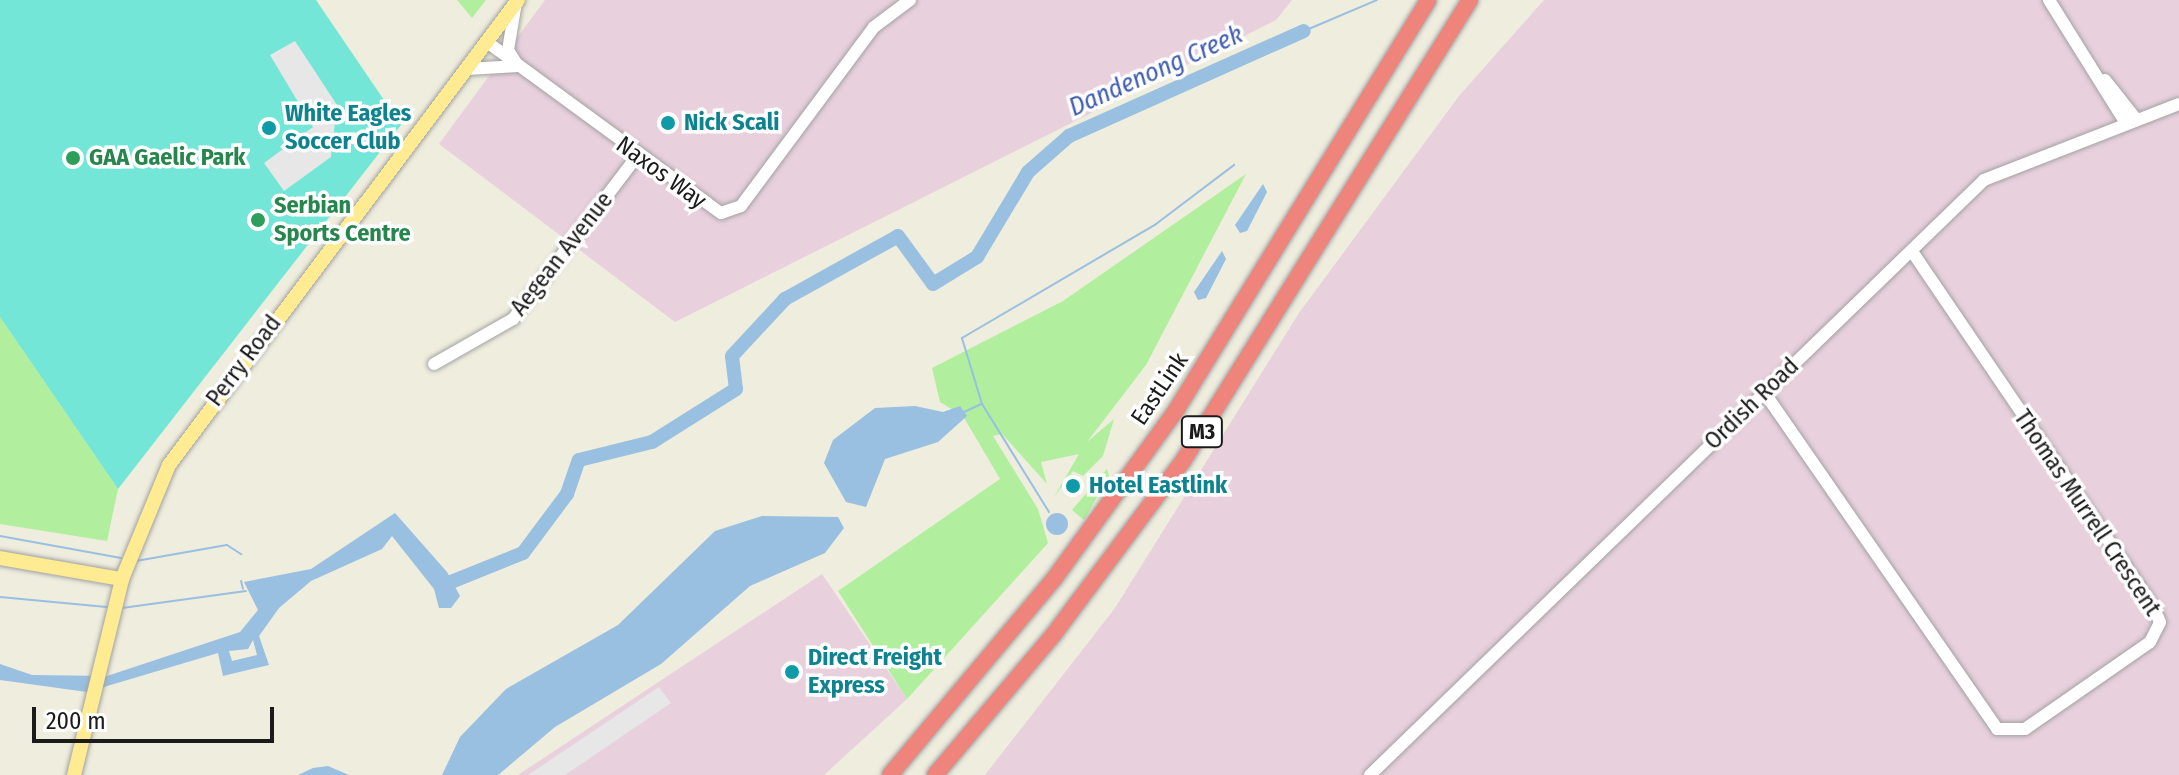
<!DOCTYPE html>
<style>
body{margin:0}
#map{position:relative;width:2179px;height:775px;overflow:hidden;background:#eeedde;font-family:"Fira Sans Condensed",sans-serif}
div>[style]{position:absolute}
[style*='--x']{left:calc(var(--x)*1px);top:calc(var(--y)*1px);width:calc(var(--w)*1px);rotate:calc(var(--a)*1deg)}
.industrial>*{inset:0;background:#e8d0dd}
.grass>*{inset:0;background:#b1ef9e}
.pitch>*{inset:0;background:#73e6d7}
.parking>*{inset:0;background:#e7e7e7}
.water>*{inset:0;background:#99bfe1}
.round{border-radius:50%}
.stream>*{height:2px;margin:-1px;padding:0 1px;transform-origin:1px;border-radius:1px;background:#99bfe1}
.river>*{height:14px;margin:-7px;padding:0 7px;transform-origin:7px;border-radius:7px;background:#99bfe1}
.roads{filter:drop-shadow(0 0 2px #a2a2a2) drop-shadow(0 0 2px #a2a2a2)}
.minor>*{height:12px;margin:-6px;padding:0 6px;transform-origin:6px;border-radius:6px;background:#fff}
.major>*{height:14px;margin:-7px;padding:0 7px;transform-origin:7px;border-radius:7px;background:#ffeb92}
.highway>*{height:16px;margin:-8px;padding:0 8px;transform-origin:8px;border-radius:8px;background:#ef847c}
.dots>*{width:22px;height:22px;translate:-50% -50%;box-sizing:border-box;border:4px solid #fff;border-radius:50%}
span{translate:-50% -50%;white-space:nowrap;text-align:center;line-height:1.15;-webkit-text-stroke:7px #fff;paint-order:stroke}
.shield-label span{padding:2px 6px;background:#fff;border:2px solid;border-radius:6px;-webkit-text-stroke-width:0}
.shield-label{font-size:22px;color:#1b1b1b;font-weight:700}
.culture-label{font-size:24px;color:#0d838f;font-weight:700}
.left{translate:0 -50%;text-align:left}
.leisure-label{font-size:24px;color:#27864d;font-weight:700}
.street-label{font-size:24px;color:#1b1b1b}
.water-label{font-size:26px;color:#3f5cb2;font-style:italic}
.scale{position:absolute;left:32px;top:707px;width:242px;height:36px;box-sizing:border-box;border:4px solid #1b1b1b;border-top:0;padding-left:10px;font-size:24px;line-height:28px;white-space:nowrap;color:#1b1b1b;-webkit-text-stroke:6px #fff;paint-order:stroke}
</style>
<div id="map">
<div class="industrial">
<i style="clip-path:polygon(545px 0,1292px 0,1276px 20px,675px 322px,439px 144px)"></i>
<i style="clip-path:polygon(1544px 0,2179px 0,2179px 775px,985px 775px,1115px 608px,1299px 313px,1459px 96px)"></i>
<i style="clip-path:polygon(822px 574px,907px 699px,824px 775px,518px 775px)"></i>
</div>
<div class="grass">
<i style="clip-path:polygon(457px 0,486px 0,472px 18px)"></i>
<i style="clip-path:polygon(1246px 174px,1146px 365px,1087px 442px,1114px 419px,1103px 456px,1083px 476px,1073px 471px,1054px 497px,1079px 454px,1041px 462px,1047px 484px,1002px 434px,993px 436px,1038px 509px,1048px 543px,907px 699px,838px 591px,1000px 479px,963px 416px,940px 402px,932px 368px,1063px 301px)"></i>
<i style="clip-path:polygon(0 317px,118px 489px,107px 541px,0 524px)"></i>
<i style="clip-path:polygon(1107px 469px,1109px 476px,1084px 520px,1072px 510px)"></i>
</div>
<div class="pitch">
<i style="clip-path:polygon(0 0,316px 0,401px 125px,118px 489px,0 317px)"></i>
</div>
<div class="parking">
<i style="clip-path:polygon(295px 41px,337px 105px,331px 157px,284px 191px,264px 163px,313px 127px,270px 55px)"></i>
<i style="clip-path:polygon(659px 687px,671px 703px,565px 775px,528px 775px)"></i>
</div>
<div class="water">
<i style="clip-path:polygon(1263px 184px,1267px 192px,1247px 231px,1240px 233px,1235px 225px)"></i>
<i style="clip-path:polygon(1222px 251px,1226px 259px,1206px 298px,1198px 300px,1194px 292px)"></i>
<i style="clip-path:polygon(915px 406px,943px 412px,960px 406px,967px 416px,938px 442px,885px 459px,866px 507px,846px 502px,824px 463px,833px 440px,875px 408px)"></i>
<i style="clip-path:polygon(evenodd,395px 513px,447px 572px,460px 596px,451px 608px,439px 608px,434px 589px,392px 536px,382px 549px,311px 581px,279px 608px,259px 636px,269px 665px,223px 676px,218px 653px,87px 692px,0 680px,0 664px,32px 675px,107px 676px,240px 632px,258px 610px,244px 582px,311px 569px,395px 513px,253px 640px,257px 655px,232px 661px,229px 651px,248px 649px,253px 640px)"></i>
<i class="round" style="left:1046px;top:513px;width:22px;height:22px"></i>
<i style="clip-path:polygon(762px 516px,838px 517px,844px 528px,825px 553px,750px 586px,661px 664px,555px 727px,498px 775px,442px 775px,460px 737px,506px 689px,618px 625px,715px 531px)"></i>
<i style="clip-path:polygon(328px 766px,349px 775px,298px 775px,313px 768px)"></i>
</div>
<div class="stream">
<i style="--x:1304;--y:31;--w:79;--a:-23"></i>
<i style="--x:964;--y:412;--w:19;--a:-25"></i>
<i style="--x:1049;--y:512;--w:127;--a:-121.8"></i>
<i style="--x:982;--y:404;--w:69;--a:-106.9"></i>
<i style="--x:962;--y:338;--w:225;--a:-30.4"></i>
<i style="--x:1156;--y:224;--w:98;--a:-37.1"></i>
<i style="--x:0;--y:536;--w:123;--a:10.3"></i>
<i style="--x:136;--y:561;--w:92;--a:-10"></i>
<i style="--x:227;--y:545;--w:17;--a:33"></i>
<i style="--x:241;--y:581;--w:8;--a:76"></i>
<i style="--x:0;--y:597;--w:107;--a:5.3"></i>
<i style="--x:122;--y:608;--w:125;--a:-7.8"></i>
</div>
<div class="river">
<i style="--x:438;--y:575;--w:12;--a:48"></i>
<i style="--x:446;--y:584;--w:83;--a:-21.9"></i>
<i style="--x:523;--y:553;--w:74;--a:-53.3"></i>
<i style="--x:567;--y:494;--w:36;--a:-71"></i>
<i style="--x:579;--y:460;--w:75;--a:-13.9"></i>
<i style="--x:652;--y:442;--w:99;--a:-32.2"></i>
<i style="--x:736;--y:389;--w:33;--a:-97"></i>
<i style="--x:732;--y:356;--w:78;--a:-47.1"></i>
<i style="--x:785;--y:299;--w:129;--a:-29.1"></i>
<i style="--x:898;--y:236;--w:59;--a:53.9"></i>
<i style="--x:933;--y:284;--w:52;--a:-31.5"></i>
<i style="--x:977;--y:257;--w:99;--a:-59"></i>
<i style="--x:1028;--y:172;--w:55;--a:-41.3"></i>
<i style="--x:1069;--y:136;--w:257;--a:-24.1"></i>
</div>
<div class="roads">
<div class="minor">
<i style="--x:2049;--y:0;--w:145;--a:58"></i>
<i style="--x:487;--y:42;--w:290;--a:36.2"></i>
<i style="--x:721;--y:213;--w:21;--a:-19"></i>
<i style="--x:741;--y:206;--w:223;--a:-53.4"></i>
<i style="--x:874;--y:27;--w:45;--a:-36.9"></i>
<i style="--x:516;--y:63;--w:15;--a:-122"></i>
<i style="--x:508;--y:50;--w:49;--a:-80.5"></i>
<i style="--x:467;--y:69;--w:51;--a:-3.4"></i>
<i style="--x:2105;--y:80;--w:50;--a:51.5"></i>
<i style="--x:434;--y:364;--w:91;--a:-29.7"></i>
<i style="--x:513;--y:319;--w:206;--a:-52.7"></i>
<i style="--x:1764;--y:392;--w:410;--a:55.3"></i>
<i style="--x:1997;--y:729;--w:28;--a:0"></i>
<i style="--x:2025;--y:729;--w:152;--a:-34.8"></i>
<i style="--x:2150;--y:642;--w:22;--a:-63"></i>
<i style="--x:2160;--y:622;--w:17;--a:-114"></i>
<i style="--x:2153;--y:606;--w:429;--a:-124.2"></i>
<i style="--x:1370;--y:775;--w:855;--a:-44.1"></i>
<i style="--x:1984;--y:180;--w:209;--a:-21.3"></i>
</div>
<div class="major">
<i style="--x:0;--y:558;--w:124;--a:9.8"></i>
<i style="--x:74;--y:775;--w:202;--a:-76.2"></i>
<i style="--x:122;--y:579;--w:123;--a:-67.6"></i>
<i style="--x:169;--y:465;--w:581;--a:-53.11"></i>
</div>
<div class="highway">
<i style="--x:890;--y:775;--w:256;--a:-50.1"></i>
<i style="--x:1054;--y:579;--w:206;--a:-54.1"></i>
<i style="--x:1175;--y:412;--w:483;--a:-58.4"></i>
<i style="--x:935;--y:775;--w:185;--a:-49.8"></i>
<i style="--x:1054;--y:634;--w:216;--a:-53.3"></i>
<i style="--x:1183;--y:461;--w:543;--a:-58.1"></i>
</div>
</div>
<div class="dots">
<i style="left:668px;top:123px;background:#0f9aa8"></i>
<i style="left:269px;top:128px;background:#0f9aa8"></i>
<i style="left:73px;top:158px;background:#2e9e5b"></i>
<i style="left:258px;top:220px;background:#2e9e5b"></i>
<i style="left:1073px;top:486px;background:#0f9aa8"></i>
<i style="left:792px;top:672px;background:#0f9aa8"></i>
</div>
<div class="shield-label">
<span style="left:1202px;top:432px">M3</span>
</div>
<div class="culture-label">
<span class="left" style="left:285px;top:128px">White Eagles<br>Soccer Club</span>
<span class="left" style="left:684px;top:123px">Nick Scali</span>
<span class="left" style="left:1089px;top:486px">Hotel Eastlink</span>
<span class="left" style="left:808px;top:672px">Direct Freight<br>Express</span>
</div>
<div class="leisure-label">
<span class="left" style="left:89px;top:158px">GAA Gaelic Park</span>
<span class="left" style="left:274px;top:220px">Serbian<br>Sports Centre</span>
</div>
<div class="street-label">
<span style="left:661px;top:173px;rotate:36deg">Naxos Way</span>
<span style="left:562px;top:254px;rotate:-52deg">Aegean Avenue</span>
<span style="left:244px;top:361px;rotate:-53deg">Perry Road</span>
<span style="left:1160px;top:389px;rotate:-56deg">EastLink</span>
<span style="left:1752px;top:404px;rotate:-44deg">Ordish Road</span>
<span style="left:2087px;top:513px;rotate:56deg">Thomas Murrell Crescent</span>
</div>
<div class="water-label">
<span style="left:1156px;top:71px;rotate:-24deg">Dandenong Creek</span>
</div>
<div class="scale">200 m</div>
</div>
